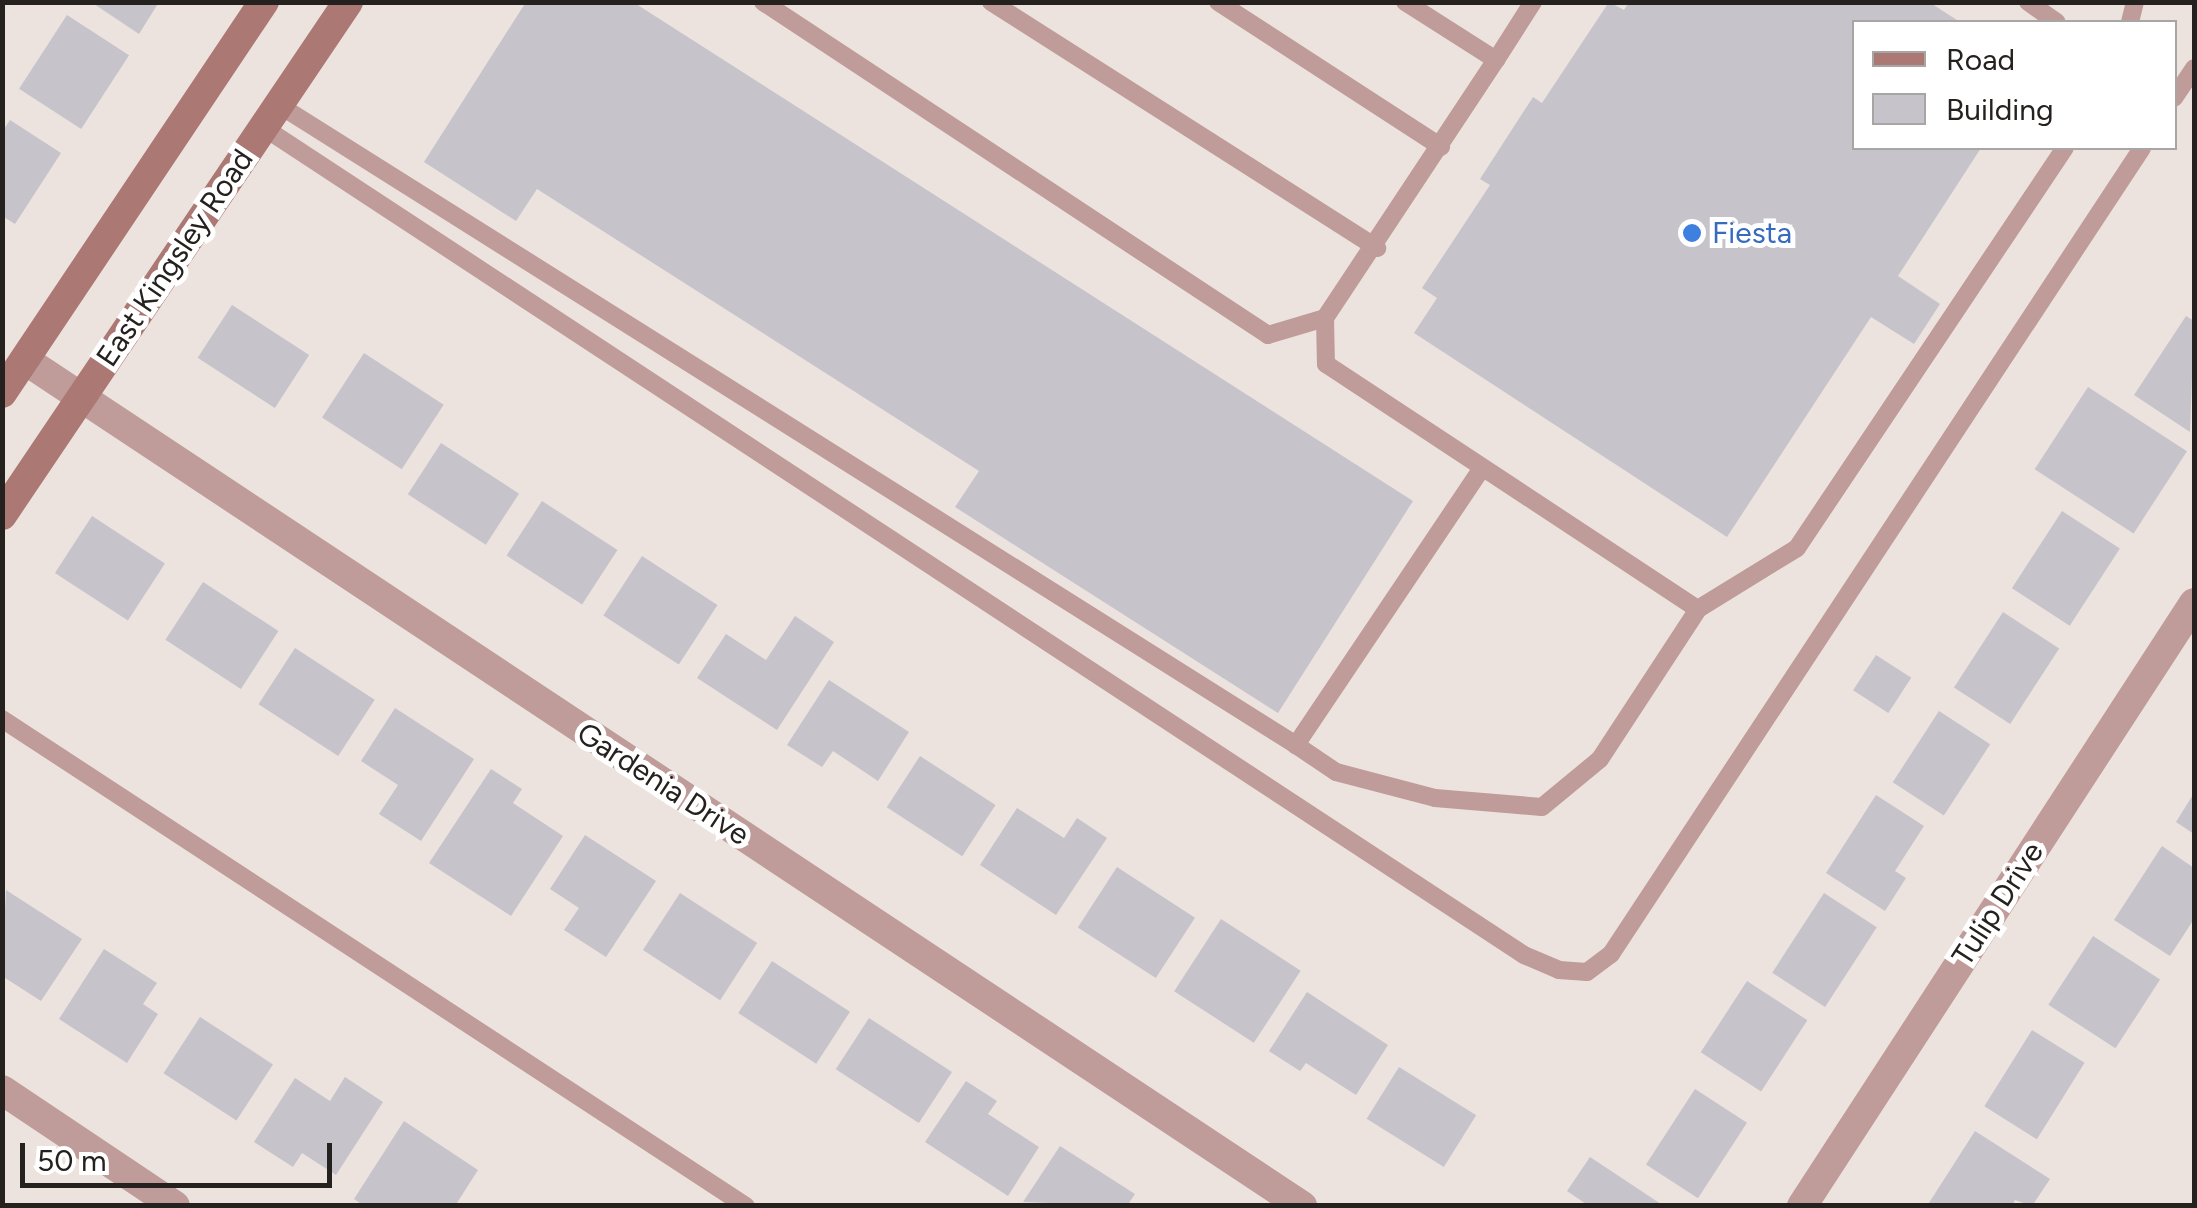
<!DOCTYPE html>
<style>
body{margin:0}
#map{position:relative;width:2197px;height:1208px;overflow:hidden;background:#ece3de;font-family:Figtree,sans-serif}
div>[style]{position:absolute}
[style*='--x']{left:calc(var(--x)*1px);top:calc(var(--y)*1px);width:calc(var(--w)*1px);rotate:calc(var(--a)*1deg)}
.building>*{inset:0;background:#c6c3cb;transform-origin:0 0}
.service>*{height:18px;margin:-9px;padding:0 9px;transform-origin:9px;border-radius:9px;background:#bf9c99}
.minor>*{height:30px;margin:-15px;padding:0 15px;transform-origin:15px;border-radius:15px;background:#bf9c99}
.secondary>*{height:30px;margin:-15px;padding:0 15px;transform-origin:15px;border-radius:15px;background:#ab7874}
.dots>*{width:28px;height:28px;translate:-50% -50%;box-sizing:border-box;border:5px solid #fff;border-radius:50%}
span{translate:-50% -50%;white-space:nowrap;text-align:center;line-height:1.15;-webkit-text-stroke:10px #fff;paint-order:stroke}
.shop-label{font-size:30px;color:#366cbe}
.left{translate:0 -50%;text-align:left}
.street-label{font-size:30px;color:#24211f}
.frame{position:absolute;inset:0;border:5px solid #24211f;pointer-events:none}
.legend{position:absolute;left:1852px;top:20px;width:325px;height:130px;box-sizing:border-box;background:#fff;border:2px solid #a7a6a5;margin:0;padding:12px 18px;list-style:none;font-size:30px;color:#24211f}
.legend li{display:flex;align-items:center;gap:20px;height:50px}
.legend b{width:50px;border:2px solid #a7a6a5}
.scale{position:absolute;left:20px;top:1143px;width:312px;height:45px;box-sizing:border-box;border:5px solid #24211f;border-top:0;padding-left:12px;font-size:30px;line-height:35px;white-space:nowrap;color:#24211f;-webkit-text-stroke:8px #fff;paint-order:stroke}
</style>
<div id="map">
<div class="building">
<i style="clip-path:polygon(91px 2px,159px 2px,139px 34px)"></i>
<i style="clip-path:polygon(526px 2px,633px 2px,1413px 501px,1278px 713px,955px 507px,979px 471px,537px 189px,516px 221px,424px 162px)"></i>
<i style="clip-path:polygon(1609px 2px,1624px 10px,1629px 2px,1929px 2px,1960px 22px,1854px 22px,1854px 148px,1981px 148px,1898px 276px,1940px 304px,1914px 344px,1871px 317px,1727px 537px,1414px 333px,1437px 298px,1422px 288px,1490px 185px,1480px 179px,1533px 97px,1542px 103px)"></i>
<i style="left:67px;top:15px;width:74px;height:88px;rotate:33deg"></i>
<i style="clip-path:polygon(10px 120px,61px 153px,15px 224px,2px 216px,2px 132px)"></i>
<i style="left:232px;top:305px;width:92px;height:63px;rotate:33deg"></i>
<i style="clip-path:polygon(2186px 316px,2194px 321px,2190px 432px,2134px 395px)"></i>
<i style="left:364px;top:353px;width:95px;height:77px;rotate:33deg"></i>
<i style="left:2088px;top:387px;width:118px;height:98px;rotate:33deg"></i>
<i style="left:441px;top:443px;width:93px;height:61px;rotate:33deg"></i>
<i style="left:542px;top:501px;width:90px;height:65px;rotate:33deg"></i>
<i style="left:2062px;top:511px;width:69px;height:92px;rotate:33deg"></i>
<i style="left:92px;top:516px;width:87px;height:68px;rotate:33deg"></i>
<i style="left:642px;top:556px;width:90px;height:71px;rotate:33deg"></i>
<i style="left:203px;top:582px;width:90px;height:69px;rotate:33deg"></i>
<i style="left:2003px;top:612px;width:67px;height:90px;rotate:33deg"></i>
<i style="clip-path:polygon(795px 616px,834px 642px,777px 730px,697px 678px,726px 634px,766px 660px)"></i>
<i style="left:295px;top:648px;width:95px;height:67px;rotate:33deg"></i>
<i style="left:1876px;top:655px;width:42px;height:42px;rotate:33deg"></i>
<i style="clip-path:polygon(829px 680px,909px 732px,878px 781px,833px 751px,822px 767px,787px 745px)"></i>
<i style="clip-path:polygon(395px 708px,474px 759px,421px 841px,379px 814px,398px 785px,361px 761px)"></i>
<i style="left:1939px;top:711px;width:61px;height:85px;rotate:33deg"></i>
<i style="left:920px;top:756px;width:90px;height:61px;rotate:33deg"></i>
<i style="clip-path:polygon(491px 769px,522px 789px,513px 803px,563px 836px,511px 916px,429px 863px)"></i>
<i style="clip-path:polygon(2194px 793px,2194px 834px,2176px 822px)"></i>
<i style="clip-path:polygon(1876px 795px,1924px 826px,1895px 871px,1906px 878px,1885px 911px,1826px 873px)"></i>
<i style="clip-path:polygon(1017px 808px,1064px 838px,1077px 818px,1107px 838px,1056px 915px,980px 865px)"></i>
<i style="clip-path:polygon(585px 835px,656px 881px,606px 957px,564px 930px,579px 908px,550px 889px)"></i>
<i style="clip-path:polygon(2162px 846px,2194px 868px,2194px 919px,2170px 956px,2114px 920px)"></i>
<i style="left:1117px;top:867px;width:93px;height:72px;rotate:33deg"></i>
<i style="clip-path:polygon(6px 890px,82px 939px,41px 1001px,2px 976px)"></i>
<i style="left:680px;top:893px;width:92px;height:68px;rotate:33deg"></i>
<i style="left:1824px;top:893px;width:63px;height:95px;rotate:33deg"></i>
<i style="left:1221px;top:919px;width:95px;height:86px;rotate:33deg"></i>
<i style="left:2093px;top:936px;width:80px;height:82px;rotate:33deg"></i>
<i style="clip-path:polygon(104px 949px,157px 983px,143px 1004px,158px 1014px,127px 1063px,59px 1019px)"></i>
<i style="left:772px;top:961px;width:93px;height:62px;rotate:33deg"></i>
<i style="left:1747px;top:981px;width:72px;height:85px;rotate:33deg"></i>
<i style="clip-path:polygon(1307px 992px,1388px 1045px,1356px 1095px,1306px 1063px,1300px 1071px,1269px 1051px)"></i>
<i style="left:200px;top:1017px;width:87px;height:67px;rotate:33deg"></i>
<i style="left:869px;top:1018px;width:99px;height:61px;rotate:33deg"></i>
<i style="left:2032px;top:1030px;width:62px;height:90px;rotate:32deg"></i>
<i style="left:1399px;top:1067px;width:91px;height:61px;rotate:32deg"></i>
<i style="clip-path:polygon(345px 1077px,383px 1102px,336px 1175px,302px 1153px,293px 1167px,254px 1142px,295px 1078px,330px 1101px)"></i>
<i style="clip-path:polygon(966px 1081px,997px 1101px,988px 1114px,1039px 1147px,1008px 1196px,925px 1142px)"></i>
<i style="left:1695px;top:1089px;width:62px;height:90px;rotate:33deg"></i>
<i style="clip-path:polygon(404px 1121px,478px 1170px,455px 1206px,364px 1206px,354px 1199px)"></i>
<i style="clip-path:polygon(1975px 1131px,2050px 1179px,2032px 1206px,2015px 1200px,2012px 1206px,1927px 1206px)"></i>
<i style="clip-path:polygon(1060px 1146px,1135px 1194px,1127px 1206px,1023px 1202px)"></i>
<i style="clip-path:polygon(1590px 1157px,1664px 1206px,1589px 1206px,1567px 1191px)"></i>
</div>
<div class="service">
<i style="--x:763;--y:2;--w:605;--a:33.4"></i>
<i style="--x:1268;--y:335;--w:59;--a:-16.6"></i>
<i style="--x:1325;--y:318;--w:310;--a:-56.5"></i>
<i style="--x:991;--y:2;--w:458;--a:32.5"></i>
<i style="--x:1218;--y:2;--w:266;--a:33"></i>
<i style="--x:1405;--y:2;--w:108;--a:32.5"></i>
<i style="--x:1496;--y:60;--w:69;--a:-57.5"></i>
<i style="--x:2028;--y:2;--w:35;--a:35"></i>
<i style="--x:2130;--y:22;--w:21;--a:-76"></i>
<i style="--x:2174;--y:98;--w:36;--a:-56"></i>
<i style="--x:279;--y:105;--w:1202;--a:32.18"></i>
<i style="--x:263;--y:127;--w:1509;--a:33.29"></i>
<i style="--x:1524;--y:955;--w:38;--a:23"></i>
<i style="--x:1559;--y:970;--w:28;--a:4"></i>
<i style="--x:1587;--y:972;--w:30;--a:-37"></i>
<i style="--x:1611;--y:954;--w:965;--a:-56.62"></i>
<i style="--x:1325;--y:318;--w:46;--a:88.8"></i>
<i style="--x:1326;--y:364;--w:445;--a:33.4"></i>
<i style="--x:1698;--y:609;--w:116;--a:-31.6"></i>
<i style="--x:1797;--y:548;--w:481;--a:-56.2"></i>
<i style="--x:1482;--y:468;--w:334;--a:123.9"></i>
<i style="--x:1296;--y:745;--w:48;--a:34"></i>
<i style="--x:1336;--y:772;--w:102;--a:14.7"></i>
<i style="--x:1435;--y:798;--w:107;--a:4.8"></i>
<i style="--x:1542;--y:807;--w:75;--a:-39.6"></i>
<i style="--x:1600;--y:759;--w:179;--a:-56.8"></i>
<i style="--x:2;--y:719;--w:889;--a:33.21"></i>
</div>
<div class="minor">
<i style="--x:25;--y:360;--w:1532;--a:33.52"></i>
<i style="--x:2;--y:1090;--w:208;--a:33.8"></i>
<i style="--x:1802;--y:1206;--w:719;--a:-56.97"></i>
</div>
<div class="secondary">
<i style="--x:2;--y:393;--w:471;--a:-56.2"></i>
<i style="--x:2;--y:515;--w:619;--a:-56"></i>
</div>
<div class="dots">
<i style="left:1692px;top:233px;background:#3f7fe0"></i>
</div>
<div class="shop-label">
<span class="left" style="left:1712px;top:233px">Fiesta</span>
</div>
<div class="street-label">
<span style="left:175px;top:258px;rotate:-56deg">East Kingsley Road</span>
<span style="left:663px;top:784px;rotate:33deg">Gardenia Drive</span>
<span style="left:1998px;top:904px;rotate:-57deg">Tulip Drive</span>
</div>
<div class="frame"></div>
<ul class="legend">
<li><b style="height:12px;background:#ab7874"></b>Road</li>
<li><b style="height:28px;background:#c6c3cb"></b>Building</li>
</ul>
<div class="scale">50 m</div>
</div>
